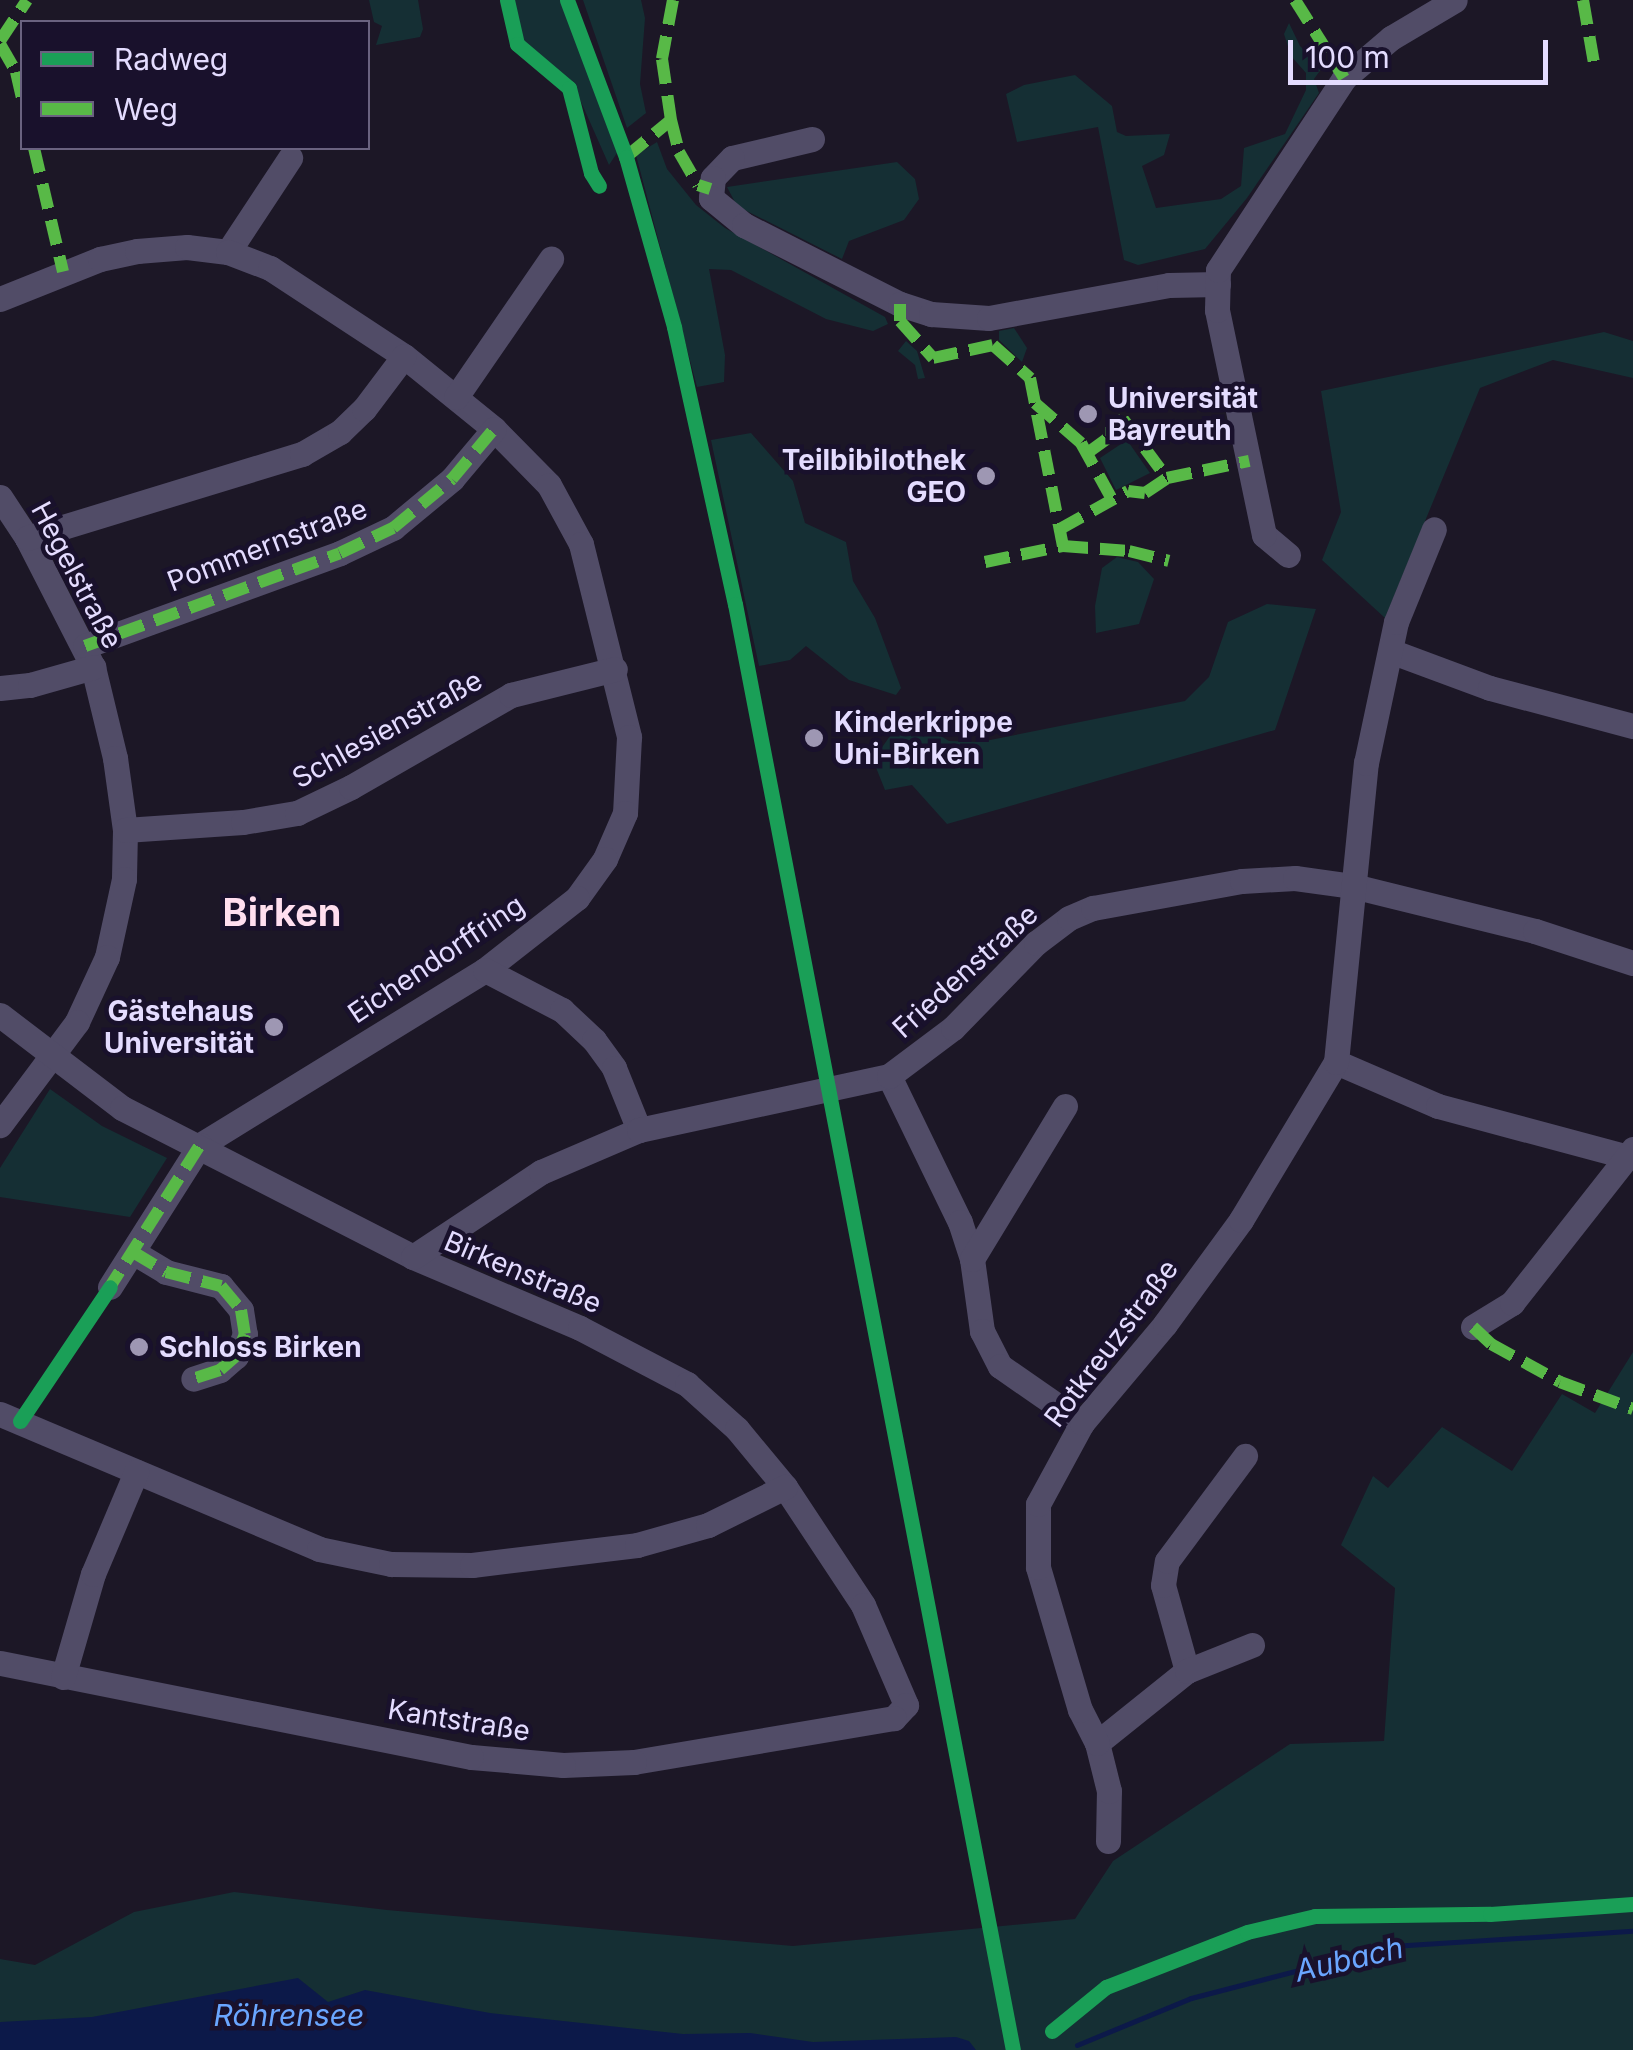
<!DOCTYPE html>
<meta charset="utf-8">
<style>
body{margin:0}
#map{position:relative;width:1633px;height:2050px;overflow:hidden;background:#1c1726;font-family:Inter,sans-serif}
div>[style]{position:absolute}
[style*='--x']{left:calc(var(--x)*1px);top:calc(var(--y)*1px);width:calc(var(--w)*1px);rotate:calc(var(--a)*1deg)}
.green>*{inset:0;background:#152f34}
.water>*{inset:0;background:#0c1949}
.stream>*{height:5px;margin:-2.5px;padding:0 2.5px;transform-origin:2.5px;border-radius:2.5px;background:#0c1949}
.minor>*{height:25px;margin:-12.5px;padding:0 12.5px;transform-origin:12.5px;border-radius:12.5px;background:#514c67}
.quiet>*{height:12px;margin-top:-6px;transform-origin:0;background:repeating-linear-gradient(90deg,#58b947 0 25px,transparent 0 37px)}
.cycleway>*{height:15px;margin:-7.5px;padding:0 7.5px;transform-origin:7.5px;border-radius:7.5px;background:#1a9f57}
.dots>*{width:28px;height:28px;translate:-50% -50%;box-sizing:border-box;border:5px solid #19112c;border-radius:50%}
span{translate:-50% -50%;white-space:nowrap;text-align:center;line-height:1.15;-webkit-text-stroke:9px #19112c;paint-order:stroke}
.poi-label{font-size:28px;color:#e4dcff;font-weight:700}
.left{translate:0 -50%;text-align:left}
.right{translate:-100% -50%;text-align:right}
.street-label{font-size:28px;color:#e4dcff}
.water-label{font-size:30px;color:#6aa6ff;font-style:italic}
.district-label{font-size:38px;color:#ffdeef;font-weight:700}
.legend{position:absolute;left:20px;top:20px;width:350px;height:130px;box-sizing:border-box;background:#19112c;border:2px solid #6a6280;margin:0;padding:12px 18px;list-style:none;font-size:30px;color:#e4dcff}
.legend li{display:flex;align-items:center;gap:20px;height:50px}
.legend b{width:50px;border:2px solid #6a6280}
.scale{position:absolute;left:1288px;top:40px;width:260px;height:45px;box-sizing:border-box;border:5px solid #e4dcff;border-top:0;padding-left:12px;font-size:30px;line-height:35px;white-space:nowrap;color:#e4dcff;-webkit-text-stroke:8px #19112c;paint-order:stroke}
</style>
<div id="map">
<div class="green">
<i style="clip-path:polygon(369px 0,418px 0,423px 29px,420px 37px,376px 45px,382px 26px,374px 22px)"></i>
<i style="clip-path:polygon(513px 0,560px 0,619px 150px,609px 165px,574px 86px,521px 42px)"></i>
<i style="clip-path:polygon(583px 0,641px 0,645px 18px,640px 84px,646px 113px,627px 128px)"></i>
<i style="clip-path:polygon(1289px 23px,1300px 46px,1322px 68px,1314px 79px,1319px 93px,1247px 198px,1205px 249px,1138px 265px,1124px 260px,1098px 127px,1017px 142px,1006px 94px,1024px 85px,1075px 75px,1112px 106px,1117px 132px,1126px 136px,1170px 134px,1164px 155px,1142px 166px,1156px 208px,1221px 199px,1241px 186px,1244px 148px,1285px 134px,1306px 90px,1306px 73px,1291px 56px,1284px 34px)"></i>
<i style="clip-path:polygon(657px 142px,667px 169px,696px 205px,725px 228px,885px 317px,888px 324px,873px 331px,826px 319px,731px 270px,709px 269px,725px 355px,724px 382px,697px 387px,636px 155px)"></i>
<i style="clip-path:polygon(897px 162px,915px 179px,919px 199px,904px 220px,849px 241px,842px 259px,737px 206px,727px 187px)"></i>
<i style="clip-path:polygon(1014px 328px,1027px 348px,1022px 362px,999px 340px,999px 331px)"></i>
<i style="clip-path:polygon(1604px 332px,1633px 341px,1633px 378px,1553px 360px,1480px 388px,1385px 618px,1322px 560px,1341px 512px,1321px 391px)"></i>
<i style="clip-path:polygon(906px 341px,917px 351px,925px 378px,918px 379px,915px 365px,898px 351px)"></i>
<i style="clip-path:polygon(751px 433px,793px 481px,805px 523px,846px 542px,853px 581px,875px 618px,901px 688px,896px 695px,849px 680px,806px 646px,790px 660px,759px 666px,711px 440px)"></i>
<i style="clip-path:polygon(1127px 440px,1150px 473px,1116px 490px,1100px 458px)"></i>
<i style="clip-path:polygon(1117px 557px,1138px 562px,1154px 579px,1139px 624px,1096px 633px,1095px 606px,1102px 568px)"></i>
<i style="clip-path:polygon(1267px 604px,1316px 609px,1275px 730px,947px 824px,912px 785px,885px 790px,873px 760px,895px 729px,921px 724px,949px 741px,980px 742px,1185px 701px,1209px 677px,1228px 622px)"></i>
<i style="clip-path:polygon(50px 1089px,102px 1126px,167px 1158px,130px 1217px,0 1197px,0 1168px)"></i>
<i style="clip-path:polygon(1633px 1352px,1633px 2050px,0 2050px,0 1959px,35px 1965px,134px 1912px,234px 1892px,387px 1910px,793px 1946px,1075px 1919px,1113px 1861px,1290px 1744px,1384px 1741px,1395px 1588px,1341px 1545px,1373px 1476px,1388px 1488px,1442px 1427px,1512px 1471px,1562px 1394px,1595px 1413px)"></i>
</div>
<div class="water">
<i style="clip-path:polygon(298px 1978px,328px 2002px,365px 1990px,490px 2013px,683px 2034px,750px 2033px,813px 2042px,956px 2037px,969px 2041px,976px 2050px,0 2050px,0 2022px,92px 2017px)"></i>
</div>
<div class="stream">
<i style="--x:1077;--y:2045;--w:123;--a:-22.4"></i>
<i style="--x:1191;--y:1998;--w:208;--a:-14.5"></i>
<i style="--x:1392;--y:1946;--w:241;--a:-3.6"></i>
</div>
<div class="minor">
<i style="--x:812;--y:139;--w:82;--a:166.6"></i>
<i style="--x:732;--y:158;--w:28;--a:134"></i>
<i style="--x:713;--y:178;--w:20;--a:96"></i>
<i style="--x:711;--y:198;--w:43;--a:39.3"></i>
<i style="--x:744;--y:225;--w:175;--a:26.9"></i>
<i style="--x:900;--y:304;--w:33;--a:18"></i>
<i style="--x:931;--y:314;--w:58;--a:3.9"></i>
<i style="--x:989;--y:318;--w:183;--a:-10.4"></i>
<i style="--x:1169;--y:285;--w:49;--a:-1.2"></i>
<i style="--x:228;--y:252;--w:113;--a:-56.6"></i>
<i style="--x:0;--y:299;--w:108;--a:-21.8"></i>
<i style="--x:100;--y:259;--w:38;--a:-12"></i>
<i style="--x:137;--y:251;--w:50;--a:-4.6"></i>
<i style="--x:187;--y:247;--w:41;--a:7"></i>
<i style="--x:228;--y:252;--w:45;--a:20.9"></i>
<i style="--x:270;--y:268;--w:160;--a:33.3"></i>
<i style="--x:404;--y:356;--w:116;--a:39"></i>
<i style="--x:494;--y:429;--w:78;--a:45.5"></i>
<i style="--x:549;--y:485;--w:67;--a:61.5"></i>
<i style="--x:581;--y:544;--w:199;--a:76"></i>
<i style="--x:629;--y:737;--w:76;--a:93"></i>
<i style="--x:625;--y:813;--w:50;--a:113.5"></i>
<i style="--x:605;--y:859;--w:48;--a:125.7"></i>
<i style="--x:577;--y:898;--w:117;--a:142"></i>
<i style="--x:485;--y:970;--w:334;--a:148.4"></i>
<i style="--x:200;--y:1145;--w:168;--a:122.4"></i>
<i style="--x:456;--y:397;--w:168;--a:-55.5"></i>
<i style="--x:0;--y:497;--w:49;--a:56.6"></i>
<i style="--x:27;--y:538;--w:145;--a:62.9"></i>
<i style="--x:93;--y:667;--w:94;--a:76.4"></i>
<i style="--x:115;--y:758;--w:73;--a:82.1"></i>
<i style="--x:125;--y:830;--w:49;--a:91.2"></i>
<i style="--x:124;--y:879;--w:80;--a:102.3"></i>
<i style="--x:107;--y:957;--w:72;--a:114.8"></i>
<i style="--x:77;--y:1022;--w:129;--a:126.8"></i>
<i style="--x:27;--y:538;--w:288;--a:-17"></i>
<i style="--x:302;--y:454;--w:44;--a:-30.1"></i>
<i style="--x:340;--y:432;--w:33;--a:-44"></i>
<i style="--x:364;--y:409;--w:66;--a:-53"></i>
<i style="--x:1288;--y:555;--w:31;--a:-140"></i>
<i style="--x:1264;--y:535;--w:230;--a:-101.8"></i>
<i style="--x:1217;--y:310;--w:40;--a:-88.6"></i>
<i style="--x:1218;--y:270;--w:230;--a:-56.7"></i>
<i style="--x:1344;--y:78;--w:62;--a:-40.4"></i>
<i style="--x:1391;--y:38;--w:74;--a:-30.7"></i>
<i style="--x:85;--y:646;--w:271;--a:-20"></i>
<i style="--x:340;--y:553;--w:59;--a:-25.3"></i>
<i style="--x:393;--y:528;--w:77;--a:-39.7"></i>
<i style="--x:452;--y:479;--w:65;--a:-50"></i>
<i style="--x:1393;--y:652;--w:103;--a:20.4"></i>
<i style="--x:1490;--y:688;--w:148;--a:14.9"></i>
<i style="--x:0;--y:688;--w:30;--a:-6"></i>
<i style="--x:30;--y:685;--w:66;--a:-15.9"></i>
<i style="--x:125;--y:830;--w:118;--a:-3.9"></i>
<i style="--x:243;--y:822;--w:55;--a:-9.5"></i>
<i style="--x:297;--y:813;--w:60;--a:-25.7"></i>
<i style="--x:351;--y:787;--w:185;--a:-29.9"></i>
<i style="--x:511;--y:695;--w:107;--a:-14"></i>
<i style="--x:485;--y:970;--w:87;--a:27.5"></i>
<i style="--x:562;--y:1010;--w:44;--a:43.2"></i>
<i style="--x:594;--y:1040;--w:34;--a:54"></i>
<i style="--x:614;--y:1068;--w:67;--a:68"></i>
<i style="--x:0;--y:1015;--w:153;--a:37.3"></i>
<i style="--x:122;--y:1108;--w:327;--a:27.1"></i>
<i style="--x:413;--y:1257;--w:181;--a:23"></i>
<i style="--x:580;--y:1328;--w:121;--a:27.6"></i>
<i style="--x:687;--y:1384;--w:67;--a:42"></i>
<i style="--x:737;--y:1429;--w:75;--a:50.4"></i>
<i style="--x:785;--y:1487;--w:141;--a:56.5"></i>
<i style="--x:863;--y:1605;--w:109;--a:66.7"></i>
<i style="--x:906;--y:1705;--w:18;--a:133"></i>
<i style="--x:894;--y:1718;--w:264;--a:170.4"></i>
<i style="--x:634;--y:1762;--w:71;--a:177.6"></i>
<i style="--x:563;--y:1765;--w:92;--a:-175"></i>
<i style="--x:471;--y:1757;--w:480;--a:-168.7"></i>
<i style="--x:1336;--y:1062;--w:111;--a:23.3"></i>
<i style="--x:1438;--y:1106;--w:198;--a:15"></i>
<i style="--x:889;--y:1076;--w:162;--a:64.1"></i>
<i style="--x:960;--y:1222;--w:39;--a:72"></i>
<i style="--x:972;--y:1259;--w:73;--a:82.1"></i>
<i style="--x:982;--y:1331;--w:39;--a:63"></i>
<i style="--x:1000;--y:1366;--w:100;--a:34.8"></i>
<i style="--x:133;--y:1252;--w:39;--a:31"></i>
<i style="--x:166;--y:1272;--w:57;--a:14.3"></i>
<i style="--x:221;--y:1286;--w:31;--a:50"></i>
<i style="--x:241;--y:1310;--w:24;--a:81"></i>
<i style="--x:245;--y:1334;--w:24;--a:112"></i>
<i style="--x:236;--y:1356;--w:21;--a:139"></i>
<i style="--x:220;--y:1370;--w:28;--a:162"></i>
<i style="--x:413;--y:1257;--w:154;--a:-33.6"></i>
<i style="--x:541;--y:1172;--w:107;--a:-23.2"></i>
<i style="--x:639;--y:1130;--w:256;--a:-12.2"></i>
<i style="--x:889;--y:1076;--w:80;--a:-36.9"></i>
<i style="--x:953;--y:1028;--w:119;--a:-45.7"></i>
<i style="--x:1036;--y:943;--w:41;--a:-37.1"></i>
<i style="--x:1069;--y:918;--w:26;--a:-23"></i>
<i style="--x:1093;--y:908;--w:151;--a:-10.3"></i>
<i style="--x:1242;--y:881;--w:53;--a:-3.2"></i>
<i style="--x:1295;--y:878;--w:59;--a:7.9"></i>
<i style="--x:1353;--y:886;--w:187;--a:13.9"></i>
<i style="--x:1535;--y:931;--w:103;--a:18.1"></i>
<i style="--x:972;--y:1259;--w:179;--a:-58.7"></i>
<i style="--x:1473;--y:1327;--w:46;--a:-31.6"></i>
<i style="--x:1512;--y:1303;--w:196;--a:-51.8"></i>
<i style="--x:0;--y:1414;--w:346;--a:22.9"></i>
<i style="--x:319;--y:1549;--w:74;--a:11.8"></i>
<i style="--x:391;--y:1564;--w:81;--a:0.7"></i>
<i style="--x:472;--y:1565;--w:166;--a:-6.9"></i>
<i style="--x:637;--y:1545;--w:74;--a:-15.7"></i>
<i style="--x:708;--y:1525;--w:86;--a:-26.3"></i>
<i style="--x:1187;--y:1671;--w:89;--a:-105.6"></i>
<i style="--x:1163;--y:1585;--w:24;--a:-81"></i>
<i style="--x:1167;--y:1561;--w:131;--a:-53.4"></i>
<i style="--x:63;--y:1677;--w:107;--a:-73.8"></i>
<i style="--x:93;--y:1574;--w:111;--a:-67.1"></i>
<i style="--x:1097;--y:1743;--w:115;--a:-38.7"></i>
<i style="--x:1187;--y:1671;--w:70;--a:-21.8"></i>
<i style="--x:1108;--y:1841;--w:50;--a:-88.9"></i>
<i style="--x:1109;--y:1791;--w:49;--a:-104"></i>
<i style="--x:1097;--y:1743;--w:37;--a:-117"></i>
<i style="--x:1080;--y:1710;--w:149;--a:-106.4"></i>
<i style="--x:1038;--y:1567;--w:63;--a:-90"></i>
<i style="--x:1038;--y:1504;--w:92;--a:-61.5"></i>
<i style="--x:1082;--y:1423;--w:129;--a:-50"></i>
<i style="--x:1165;--y:1324;--w:129;--a:-53.8"></i>
<i style="--x:1241;--y:1220;--w:184;--a:-59"></i>
<i style="--x:1336;--y:1062;--w:301;--a:-84.3"></i>
<i style="--x:1366;--y:763;--w:144;--a:-78"></i>
<i style="--x:1396;--y:622;--w:100;--a:-67.8"></i>
</div>
<div class="quiet">
<i style="--x:673;--y:0;--w:60;--a:100.6"></i>
<i style="--x:662;--y:59;--w:62;--a:81.6"></i>
<i style="--x:671;--y:120;--w:33;--a:76"></i>
<i style="--x:679;--y:152;--w:38;--a:60"></i>
<i style="--x:698;--y:185;--w:13;--a:18"></i>
<i style="--x:1295;--y:0;--w:92;--a:57.9"></i>
<i style="--x:1583;--y:0;--w:70;--a:80.1"></i>
<i style="--x:0;--y:41;--w:49;--a:-56.6"></i>
<i style="--x:0;--y:44;--w:32;--a:60"></i>
<i style="--x:16;--y:72;--w:28;--a:77"></i>
<i style="--x:34;--y:148;--w:127;--a:76.8"></i>
<i style="--x:626;--y:157;--w:58;--a:-39.4"></i>
<i style="--x:900;--y:304;--w:17;--a:90"></i>
<i style="--x:900;--y:321;--w:50;--a:48.3"></i>
<i style="--x:933;--y:358;--w:61;--a:-12.2"></i>
<i style="--x:993;--y:345;--w:50;--a:41.7"></i>
<i style="--x:1030;--y:378;--w:171;--a:78.9"></i>
<i style="--x:1063;--y:546;--w:66;--a:4.3"></i>
<i style="--x:1129;--y:551;--w:41;--a:14"></i>
<i style="--x:1035;--y:403;--w:61;--a:41"></i>
<i style="--x:1081;--y:443;--w:66;--a:61.1"></i>
<i style="--x:1086;--y:454;--w:31;--a:-36"></i>
<i style="--x:1111;--y:436;--w:9;--a:-90"></i>
<i style="--x:1111;--y:427;--w:14;--a:-34"></i>
<i style="--x:1123;--y:419;--w:74;--a:53.3"></i>
<i style="--x:1060;--y:529;--w:78;--a:-29.2"></i>
<i style="--x:1128;--y:491;--w:17;--a:7"></i>
<i style="--x:1145;--y:493;--w:27;--a:-34"></i>
<i style="--x:1167;--y:478;--w:84;--a:-11.7"></i>
<i style="--x:985;--y:562;--w:80;--a:-11.6"></i>
<i style="--x:85;--y:646;--w:271;--a:-20"></i>
<i style="--x:340;--y:553;--w:59;--a:-25.3"></i>
<i style="--x:393;--y:528;--w:77;--a:-39.7"></i>
<i style="--x:452;--y:479;--w:65;--a:-50"></i>
<i style="--x:133;--y:1252;--w:39;--a:31"></i>
<i style="--x:166;--y:1272;--w:57;--a:14.3"></i>
<i style="--x:221;--y:1286;--w:31;--a:50"></i>
<i style="--x:241;--y:1310;--w:24;--a:81"></i>
<i style="--x:245;--y:1334;--w:24;--a:112"></i>
<i style="--x:236;--y:1356;--w:21;--a:139"></i>
<i style="--x:220;--y:1370;--w:28;--a:162"></i>
<i style="--x:106;--y:1293;--w:175;--a:-57.6"></i>
<i style="--x:1473;--y:1327;--w:25;--a:43"></i>
<i style="--x:1491;--y:1344;--w:79;--a:28.8"></i>
<i style="--x:1560;--y:1382;--w:78;--a:20.3"></i>
</div>
<div class="cycleway">
<i style="--x:507;--y:0;--w:45;--a:77.2"></i>
<i style="--x:517;--y:44;--w:68;--a:40.2"></i>
<i style="--x:569;--y:88;--w:88;--a:75.5"></i>
<i style="--x:591;--y:173;--w:15;--a:58"></i>
<i style="--x:567;--y:0;--w:168;--a:69.4"></i>
<i style="--x:626;--y:157;--w:177;--a:74.2"></i>
<i style="--x:674;--y:327;--w:284;--a:77.6"></i>
<i style="--x:735;--y:604;--w:1472;--a:79.12"></i>
<i style="--x:20;--y:1421;--w:161;--a:-56.1"></i>
<i style="--x:1052;--y:2031;--w:70;--a:-39.2"></i>
<i style="--x:1106;--y:1987;--w:151;--a:-21.3"></i>
<i style="--x:1247;--y:1932;--w:70;--a:-13.2"></i>
<i style="--x:1315;--y:1916;--w:175;--a:-0.7"></i>
<i style="--x:1490;--y:1914;--w:143;--a:-4"></i>
</div>
<div class="dots">
<i style="left:1088px;top:414px;background:#9e97b3"></i>
<i style="left:986px;top:476px;background:#9e97b3"></i>
<i style="left:814px;top:738px;background:#9e97b3"></i>
<i style="left:274px;top:1027px;background:#9e97b3"></i>
<i style="left:139px;top:1347px;background:#9e97b3"></i>
</div>
<div class="poi-label">
<span class="left" style="left:1108px;top:414px">Universität<br>Bayreuth</span>
<span class="right" style="left:966px;top:476px">Teilbibilothek<br>GEO</span>
<span class="left" style="left:834px;top:738px">Kinderkrippe<br>Uni-Birken</span>
<span class="right" style="left:254px;top:1027px">Gästehaus<br>Universität</span>
<span class="left" style="left:159px;top:1347px">Schloss Birken</span>
</div>
<div class="street-label">
<span style="left:267px;top:545px;rotate:-21deg">Pommernstraße</span>
<span style="left:77px;top:575px;rotate:62deg">Hegelstraße</span>
<span style="left:387px;top:729px;rotate:-29deg">Schlesienstraße</span>
<span style="left:436px;top:959px;rotate:-34deg">Eichendorffring</span>
<span style="left:965px;top:971px;rotate:-42deg">Friedenstraße</span>
<span style="left:523px;top:1272px;rotate:23deg">Birkenstraße</span>
<span style="left:1111px;top:1343px;rotate:-53deg">Rotkreuzstraße</span>
<span style="left:459px;top:1720px;rotate:9deg">Kantstraße</span>
</div>
<div class="water-label">
<span style="left:1349px;top:1959px;rotate:-13deg">Aubach</span>
<span style="left:289px;top:2015px">Röhrensee</span>
</div>
<div class="district-label">
<span style="left:282px;top:913px">Birken</span>
</div>
<ul class="legend">
<li><b style="height:12px;background:#1a9f57"></b>Radweg</li>
<li><b style="height:12px;background:#58b947"></b>Weg</li>
</ul>
<div class="scale">100 m</div>
</div>
